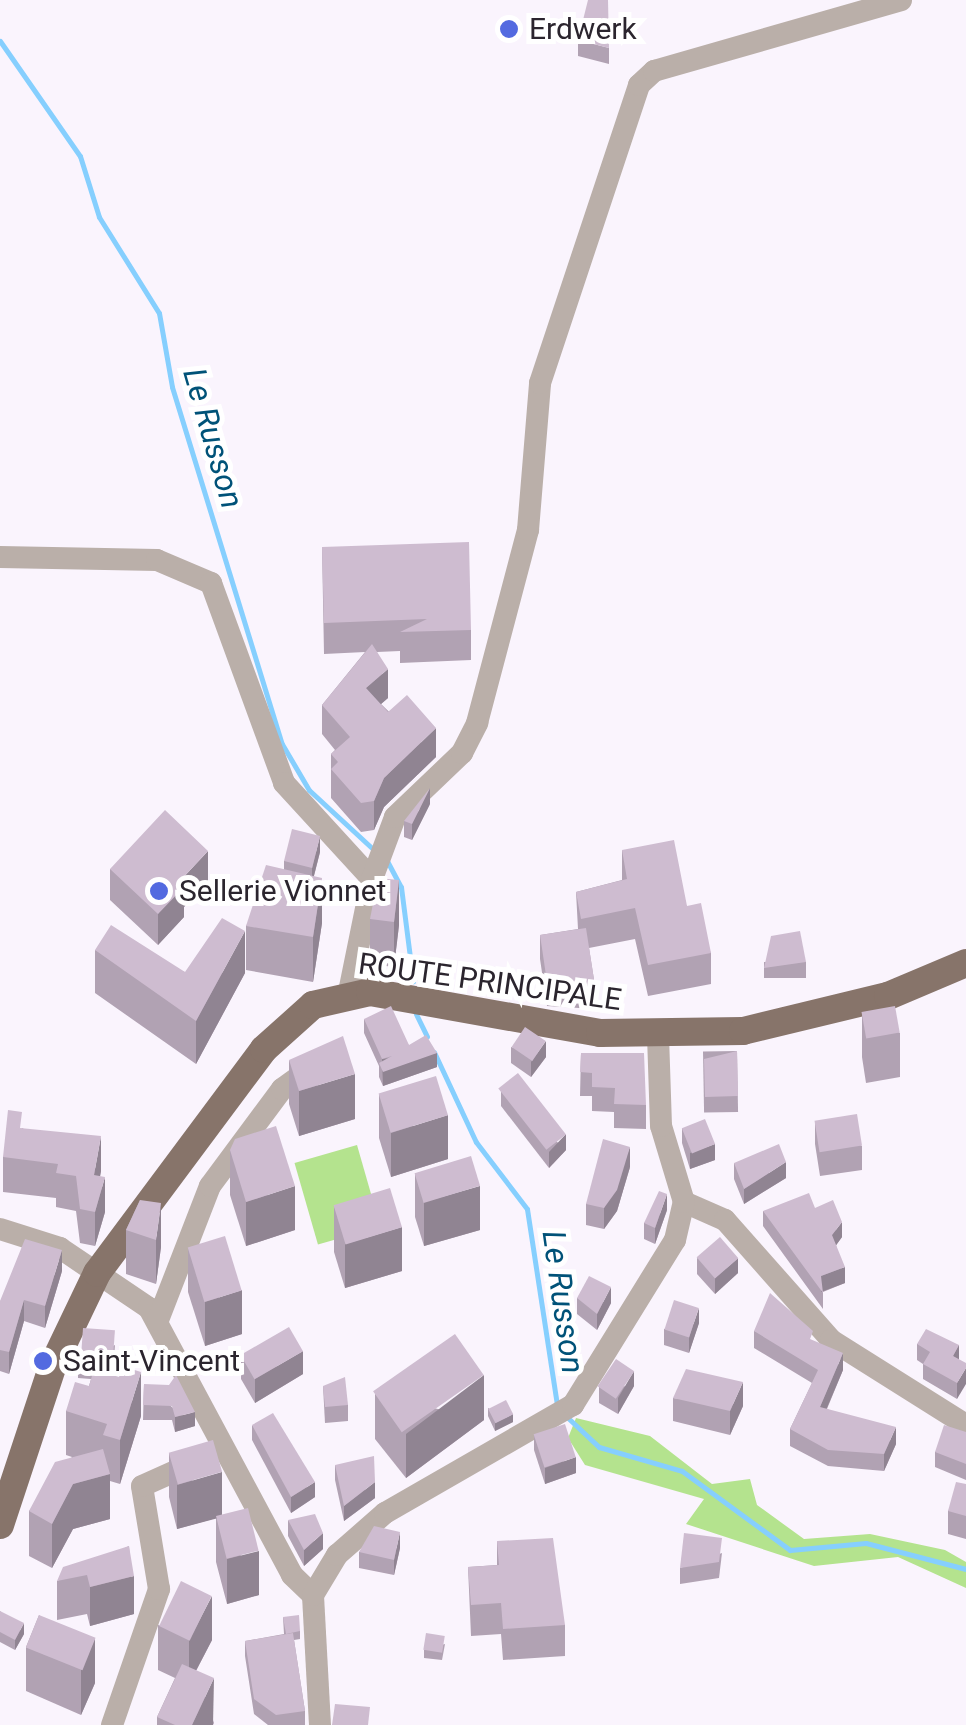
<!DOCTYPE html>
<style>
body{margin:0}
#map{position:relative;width:966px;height:1725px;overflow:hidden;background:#faf4fd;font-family:Roboto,sans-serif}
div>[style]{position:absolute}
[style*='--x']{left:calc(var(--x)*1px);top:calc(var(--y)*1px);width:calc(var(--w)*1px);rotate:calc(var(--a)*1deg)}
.green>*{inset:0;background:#b4e38e;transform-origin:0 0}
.stream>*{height:5px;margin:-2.5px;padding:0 2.5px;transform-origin:2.5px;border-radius:2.5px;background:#86cffe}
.minor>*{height:22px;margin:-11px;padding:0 11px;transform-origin:11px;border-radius:11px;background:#baafa9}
.major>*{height:28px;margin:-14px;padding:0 14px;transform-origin:14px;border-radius:14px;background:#87746a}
.wall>*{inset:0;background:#b1a2b3;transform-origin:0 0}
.shaded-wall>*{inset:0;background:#908492}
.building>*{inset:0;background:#cebcd0;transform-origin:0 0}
.dots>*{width:28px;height:28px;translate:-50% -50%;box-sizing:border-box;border:5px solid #fff;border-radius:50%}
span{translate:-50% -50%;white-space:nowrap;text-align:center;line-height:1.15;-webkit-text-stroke:10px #fff;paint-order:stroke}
.poi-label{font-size:30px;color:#2b252e}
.left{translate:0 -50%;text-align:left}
.street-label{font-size:30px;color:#2b252e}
.water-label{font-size:32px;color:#005278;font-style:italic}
</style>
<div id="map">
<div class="green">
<i style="left:357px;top:1145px;width:85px;height:65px;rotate:74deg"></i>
<i style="clip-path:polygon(576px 1418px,650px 1436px,712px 1484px,750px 1479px,757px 1505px,804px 1539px,870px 1534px,945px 1550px,966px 1562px,966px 1588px,898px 1557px,814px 1566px,686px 1524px,704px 1499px,585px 1465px,568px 1438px)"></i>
</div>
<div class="stream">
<i style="--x:0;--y:41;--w:140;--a:55.2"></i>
<i style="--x:80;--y:156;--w:64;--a:72.7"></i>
<i style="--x:99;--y:217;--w:113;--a:58"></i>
<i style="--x:159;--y:313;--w:75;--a:80"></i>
<i style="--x:172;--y:387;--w:374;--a:72.9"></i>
<i style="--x:282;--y:744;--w:53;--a:59.6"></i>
<i style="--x:309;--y:790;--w:87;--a:42.7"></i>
<i style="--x:386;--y:859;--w:32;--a:62"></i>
<i style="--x:401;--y:887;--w:95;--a:82.7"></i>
<i style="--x:416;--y:1014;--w:25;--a:64"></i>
<i style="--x:434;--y:1052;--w:99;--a:65"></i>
<i style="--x:476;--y:1142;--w:84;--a:52.7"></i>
<i style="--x:527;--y:1209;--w:198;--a:81.3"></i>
<i style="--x:567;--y:1417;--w:44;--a:43.2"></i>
<i style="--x:599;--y:1447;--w:86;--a:16.1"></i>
<i style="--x:682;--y:1471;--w:134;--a:36.2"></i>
<i style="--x:790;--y:1550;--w:76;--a:-5.3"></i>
<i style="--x:866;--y:1543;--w:103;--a:14.6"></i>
</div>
<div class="minor">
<i style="--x:0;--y:557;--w:157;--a:1.1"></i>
<i style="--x:157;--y:560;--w:59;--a:23.1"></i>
<i style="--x:211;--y:583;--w:213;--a:69.9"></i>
<i style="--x:284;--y:783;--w:130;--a:47.5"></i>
<i style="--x:372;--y:879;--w:115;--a:101.5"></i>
<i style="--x:372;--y:879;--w:66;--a:-69.6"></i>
<i style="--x:395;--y:817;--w:93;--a:-43.7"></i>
<i style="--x:462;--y:753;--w:34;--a:-63"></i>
<i style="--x:477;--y:723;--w:200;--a:-75.2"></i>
<i style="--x:528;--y:530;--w:147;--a:-85.3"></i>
<i style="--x:540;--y:383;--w:314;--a:-71.6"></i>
<i style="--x:639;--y:85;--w:21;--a:-43"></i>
<i style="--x:654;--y:71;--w:257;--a:-16"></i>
<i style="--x:684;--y:1202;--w:45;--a:23.7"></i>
<i style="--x:725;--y:1220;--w:160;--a:48.5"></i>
<i style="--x:831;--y:1340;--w:160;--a:32.2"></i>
<i style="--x:0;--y:1229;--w:63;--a:17.6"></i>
<i style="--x:60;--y:1248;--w:107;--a:34"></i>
<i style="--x:149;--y:1308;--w:303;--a:61.8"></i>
<i style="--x:292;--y:1575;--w:29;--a:44"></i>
<i style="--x:158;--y:1320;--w:144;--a:-68.8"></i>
<i style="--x:210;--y:1186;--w:121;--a:-53.4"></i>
<i style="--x:282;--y:1089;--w:36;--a:-36"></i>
<i style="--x:112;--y:1725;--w:144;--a:-70.9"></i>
<i style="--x:159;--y:1589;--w:104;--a:-99.4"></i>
<i style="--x:142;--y:1486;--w:61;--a:-24.1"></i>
<i style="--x:320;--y:1725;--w:130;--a:-93.1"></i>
<i style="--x:313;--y:1595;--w:47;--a:-59"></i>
<i style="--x:337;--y:1555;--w:64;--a:-41.2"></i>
<i style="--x:385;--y:1513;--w:217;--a:-29.9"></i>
<i style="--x:573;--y:1405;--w:194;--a:-58.3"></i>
<i style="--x:675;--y:1240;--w:39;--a:-77"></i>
<i style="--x:684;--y:1202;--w:79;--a:-106.8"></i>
<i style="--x:661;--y:1126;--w:90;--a:-91.9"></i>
</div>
<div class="major">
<i style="--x:0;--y:1525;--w:169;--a:-71.7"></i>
<i style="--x:53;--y:1365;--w:102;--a:-64.4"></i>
<i style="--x:97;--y:1273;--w:279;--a:-53.3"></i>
<i style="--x:264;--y:1049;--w:66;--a:-41.9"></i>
<i style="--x:313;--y:1005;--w:58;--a:-12.8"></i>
<i style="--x:370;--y:992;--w:234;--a:10.1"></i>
<i style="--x:600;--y:1033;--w:143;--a:-0.8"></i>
<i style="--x:743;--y:1031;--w:149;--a:-13.6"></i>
<i style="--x:888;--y:996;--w:85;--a:-22.9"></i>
</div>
<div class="wall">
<i style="clip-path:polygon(578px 40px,609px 48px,609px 64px,578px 56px)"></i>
<i style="clip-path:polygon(322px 547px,471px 630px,471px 660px,400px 663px,400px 651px,377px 652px,388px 698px,381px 704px,436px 757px,384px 807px,374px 830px,361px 832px,331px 798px,331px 754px,335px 750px,322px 734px,322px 705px,365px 652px,324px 654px)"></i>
<i style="clip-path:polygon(430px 804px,412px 840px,404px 837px,404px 821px)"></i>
<i style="clip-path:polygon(622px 850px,687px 906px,711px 953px,711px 984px,648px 996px,635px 939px,589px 948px,595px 986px,595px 1009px,547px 1006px,540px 959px,540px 935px,578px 929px,576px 892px,622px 880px)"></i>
<i style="clip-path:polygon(320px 852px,314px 876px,322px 923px,313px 982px,246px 970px,246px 926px,284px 869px,284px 861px)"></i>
<i style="clip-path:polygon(110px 869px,208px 882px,184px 907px,184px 917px,158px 945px,110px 900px)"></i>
<i style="clip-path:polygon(399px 880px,399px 925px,394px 967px,370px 964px,370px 919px)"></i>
<i style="clip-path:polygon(95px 950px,185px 972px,245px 973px,196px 1064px,95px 993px)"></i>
<i style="left:806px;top:962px;width:16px;height:42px;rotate:90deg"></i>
<i style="clip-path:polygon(862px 1012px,900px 1033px,900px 1077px,866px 1083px,862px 1057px)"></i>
<i style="clip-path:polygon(364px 1019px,409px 1045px,437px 1067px,383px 1086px,379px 1077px,379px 1066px,364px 1033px)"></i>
<i style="clip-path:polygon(511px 1047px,546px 1057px,531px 1077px,511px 1063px)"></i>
<i style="left:737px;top:1051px;width:61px;height:34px;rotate:89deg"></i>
<i style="clip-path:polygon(581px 1053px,646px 1105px,646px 1129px,614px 1128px,614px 1112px,592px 1111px,592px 1096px,580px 1096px)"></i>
<i style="clip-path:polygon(289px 1060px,355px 1119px,299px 1136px,289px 1104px)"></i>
<i style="clip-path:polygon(501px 1091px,566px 1150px,549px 1168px,501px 1106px)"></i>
<i style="clip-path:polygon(379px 1094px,448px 1159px,391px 1177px,379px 1138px)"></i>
<i style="clip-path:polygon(815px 1121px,862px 1146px,862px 1170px,820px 1176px,815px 1144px)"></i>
<i style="clip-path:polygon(22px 1128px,101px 1171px,100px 1176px,105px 1212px,95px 1246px,80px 1243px,76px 1211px,56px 1207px,56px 1198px,3px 1192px,3px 1157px)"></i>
<i style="clip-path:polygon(682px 1128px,715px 1160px,690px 1169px,682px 1143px)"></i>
<i style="clip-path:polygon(230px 1150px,295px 1230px,246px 1246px,230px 1195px)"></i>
<i style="clip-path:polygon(734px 1163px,786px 1178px,744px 1204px,734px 1179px)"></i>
<i style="clip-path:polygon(630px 1167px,617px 1211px,604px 1229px,586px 1225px,586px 1204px)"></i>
<i style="clip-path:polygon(415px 1173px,480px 1230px,424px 1246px,415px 1217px)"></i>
<i style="clip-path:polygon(140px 1200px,161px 1247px,156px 1284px,126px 1274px,126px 1230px)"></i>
<i style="clip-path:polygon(334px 1207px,402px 1271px,345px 1288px,334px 1252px)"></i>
<i style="clip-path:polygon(815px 1208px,842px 1237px,836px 1245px,845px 1283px,823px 1292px,823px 1309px,763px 1226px,763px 1211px)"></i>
<i style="clip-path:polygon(667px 1210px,655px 1244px,644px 1239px,644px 1223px)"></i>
<i style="clip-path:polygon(188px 1248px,242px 1334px,205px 1346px,188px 1292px)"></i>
<i style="clip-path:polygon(697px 1258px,738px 1273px,715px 1294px,697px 1274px)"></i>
<i style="clip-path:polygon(62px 1271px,45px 1328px,24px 1321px,9px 1374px,0 1371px,0 1301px)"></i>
<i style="clip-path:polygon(577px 1298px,611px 1303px,597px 1330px,577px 1314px)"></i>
<i style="clip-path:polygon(699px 1323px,689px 1353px,664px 1345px,664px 1329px)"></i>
<i style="clip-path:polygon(754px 1331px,813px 1341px,843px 1370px,827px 1409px,896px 1444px,884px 1471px,828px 1466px,790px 1446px,790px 1429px,812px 1383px,754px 1348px)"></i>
<i style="clip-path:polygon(917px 1344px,959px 1345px,957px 1399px,923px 1379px,923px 1364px,917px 1360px)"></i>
<i style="clip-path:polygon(115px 1345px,113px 1375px,141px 1416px,120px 1484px,110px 1481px,110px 1519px,73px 1529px,52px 1568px,29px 1556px,29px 1511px,72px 1457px,66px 1455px,66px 1411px,89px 1386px,91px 1379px,78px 1378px,78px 1363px)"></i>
<i style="clip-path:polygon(241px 1356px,303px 1374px,255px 1403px,241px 1379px)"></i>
<i style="clip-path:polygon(144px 1384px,195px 1426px,175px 1432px,172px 1420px,143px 1420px)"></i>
<i style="clip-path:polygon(323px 1386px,348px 1405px,348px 1421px,325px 1423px)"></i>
<i style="clip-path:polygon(634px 1386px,618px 1414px,599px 1403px,599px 1387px)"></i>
<i style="clip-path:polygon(375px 1394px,484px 1420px,406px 1478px,375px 1439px)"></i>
<i style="clip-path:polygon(673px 1398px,743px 1406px,730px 1435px,673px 1421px)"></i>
<i style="clip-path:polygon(488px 1408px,513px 1422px,495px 1431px,488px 1416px)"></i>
<i style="clip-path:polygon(252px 1425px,315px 1497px,291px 1513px,252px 1440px)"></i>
<i style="clip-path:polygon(966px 1432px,966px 1480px,935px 1467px,935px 1452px)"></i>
<i style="clip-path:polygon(534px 1434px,576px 1473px,545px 1484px,534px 1450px)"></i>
<i style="clip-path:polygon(169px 1453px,222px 1515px,259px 1595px,227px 1604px,216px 1562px,216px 1518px,177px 1529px,169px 1497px)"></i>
<i style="clip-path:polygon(335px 1465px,375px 1498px,344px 1521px,335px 1480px)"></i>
<i style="clip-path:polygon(966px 1484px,966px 1539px,948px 1534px,948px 1511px)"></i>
<i style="clip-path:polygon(288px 1520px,323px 1549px,304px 1566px,288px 1536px)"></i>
<i style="clip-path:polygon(497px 1541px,565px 1625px,565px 1656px,503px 1660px,501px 1634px,471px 1636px,468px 1567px,497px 1565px)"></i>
<i style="clip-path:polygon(129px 1546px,134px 1614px,90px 1626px,87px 1614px,57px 1620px,57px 1581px)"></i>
<i style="clip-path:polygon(400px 1548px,394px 1575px,359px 1568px,359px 1552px)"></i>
<i style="clip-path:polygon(722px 1553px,719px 1578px,680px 1584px,680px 1568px)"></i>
<i style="clip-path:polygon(0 1611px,24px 1634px,15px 1650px,0 1642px)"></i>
<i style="clip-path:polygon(39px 1615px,95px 1683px,81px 1715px,26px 1691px,26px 1647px)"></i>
<i style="clip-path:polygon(283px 1617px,300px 1631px,300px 1639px,294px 1640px,305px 1711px,305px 1725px,268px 1725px,254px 1714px,245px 1656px,245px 1641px,284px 1634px)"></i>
<i style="clip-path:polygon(158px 1625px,212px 1640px,196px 1671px,214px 1723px,213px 1725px,157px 1725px,157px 1717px,175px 1678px,158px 1670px)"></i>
<i style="clip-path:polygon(445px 1644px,442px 1660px,424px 1658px,424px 1650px)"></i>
</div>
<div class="shaded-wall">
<i style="clip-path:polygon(388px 669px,388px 698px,366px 717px,366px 688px)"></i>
<i style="clip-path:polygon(436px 728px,436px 757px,384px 807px,374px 830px,374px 801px,384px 778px)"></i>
<i style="clip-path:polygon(430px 788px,430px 804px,412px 840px,412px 824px)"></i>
<i style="clip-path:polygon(320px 836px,320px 852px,312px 883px,312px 868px)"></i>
<i style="clip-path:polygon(208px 851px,208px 882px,184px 907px,184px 917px,158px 945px,158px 914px,179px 882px)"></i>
<i style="clip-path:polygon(322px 878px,322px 923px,313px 982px,313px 937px)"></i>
<i style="clip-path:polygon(399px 880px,399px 925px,394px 967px,394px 922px)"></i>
<i style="clip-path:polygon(245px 931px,245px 973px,196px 1064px,196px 1021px)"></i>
<i style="clip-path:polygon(546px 1041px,546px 1057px,531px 1077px,531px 1062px)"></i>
<i style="clip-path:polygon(437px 1053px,437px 1067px,383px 1086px,382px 1059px)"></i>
<i style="clip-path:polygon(355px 1074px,355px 1119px,299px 1136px,299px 1091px)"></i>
<i style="clip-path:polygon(448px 1115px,448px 1159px,391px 1177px,391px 1133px)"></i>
<i style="clip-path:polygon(566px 1134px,566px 1150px,549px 1168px,549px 1152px)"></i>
<i style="clip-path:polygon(101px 1136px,101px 1171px,94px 1210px,94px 1175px)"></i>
<i style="clip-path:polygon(715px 1144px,715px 1160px,690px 1169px,690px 1153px)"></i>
<i style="clip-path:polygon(630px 1147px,630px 1167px,617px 1211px,604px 1229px,604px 1208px)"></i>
<i style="clip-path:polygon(786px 1162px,786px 1178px,744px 1204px,744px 1189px)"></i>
<i style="clip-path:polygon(105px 1177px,105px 1212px,95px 1246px,95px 1212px)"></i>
<i style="clip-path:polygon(295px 1186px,295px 1230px,246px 1246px,246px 1202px)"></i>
<i style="clip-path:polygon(480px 1186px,480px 1230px,424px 1246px,424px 1202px)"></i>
<i style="clip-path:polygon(667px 1194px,667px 1210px,655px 1244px,655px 1228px)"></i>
<i style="clip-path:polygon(161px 1203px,161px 1247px,156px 1284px,156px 1240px)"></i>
<i style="clip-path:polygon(842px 1222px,842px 1237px,832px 1251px,832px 1235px)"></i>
<i style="clip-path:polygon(402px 1227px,402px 1271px,345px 1288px,345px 1244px)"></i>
<i style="clip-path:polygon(62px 1250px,62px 1271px,45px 1328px,45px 1306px)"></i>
<i style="clip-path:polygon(738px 1258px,738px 1273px,715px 1294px,715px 1278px)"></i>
<i style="clip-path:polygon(845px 1267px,845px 1283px,821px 1292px,821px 1276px)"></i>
<i style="clip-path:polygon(611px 1287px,611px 1303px,597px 1330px,597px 1314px)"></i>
<i style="clip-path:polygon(242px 1290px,242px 1334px,205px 1346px,205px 1302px)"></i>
<i style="clip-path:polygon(24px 1300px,24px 1321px,9px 1374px,9px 1352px)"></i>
<i style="clip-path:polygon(699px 1308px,699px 1323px,689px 1353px,689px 1337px)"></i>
<i style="clip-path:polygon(959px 1345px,959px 1361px,953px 1356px)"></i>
<i style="clip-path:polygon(303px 1351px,303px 1374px,255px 1403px,255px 1379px)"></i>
<i style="clip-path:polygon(843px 1353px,843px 1370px,820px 1424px,820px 1407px)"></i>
<i style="clip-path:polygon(966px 1368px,966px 1384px,957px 1399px,957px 1383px)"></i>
<i style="clip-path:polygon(634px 1371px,634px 1386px,618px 1414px,618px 1398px)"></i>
<i style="clip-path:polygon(141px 1372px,141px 1416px,120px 1484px,120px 1440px)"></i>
<i style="clip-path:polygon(484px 1375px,484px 1420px,406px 1478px,406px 1434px)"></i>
<i style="clip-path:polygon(743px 1382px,743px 1406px,730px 1435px,730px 1411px)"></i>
<i style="clip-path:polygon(195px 1412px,195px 1426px,175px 1432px,175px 1417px)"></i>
<i style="clip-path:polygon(513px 1414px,513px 1422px,495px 1431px,495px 1423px)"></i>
<i style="clip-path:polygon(896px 1427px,896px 1444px,884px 1471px,884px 1454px)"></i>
<i style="clip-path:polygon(576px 1457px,576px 1473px,545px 1484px,545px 1468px)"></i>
<i style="clip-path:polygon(222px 1472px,222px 1517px,177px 1529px,177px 1485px)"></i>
<i style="clip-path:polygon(110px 1474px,110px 1519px,73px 1529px,52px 1568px,52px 1524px,73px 1484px)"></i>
<i style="clip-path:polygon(315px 1482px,315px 1497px,291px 1513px,291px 1497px)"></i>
<i style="clip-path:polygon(375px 1482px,375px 1498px,344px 1521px,344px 1506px)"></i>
<i style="clip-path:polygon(400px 1532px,400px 1548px,394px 1575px,394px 1560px)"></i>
<i style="clip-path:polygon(323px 1533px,323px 1549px,304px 1566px,304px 1550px)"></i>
<i style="clip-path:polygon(259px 1551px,259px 1595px,227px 1604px,227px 1559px)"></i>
<i style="clip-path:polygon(134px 1576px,134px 1614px,90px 1626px,90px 1587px)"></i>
<i style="clip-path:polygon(212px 1596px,212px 1640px,189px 1684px,189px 1640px)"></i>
<i style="clip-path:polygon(24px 1623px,24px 1634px,15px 1650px,15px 1640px)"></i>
<i style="clip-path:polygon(95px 1638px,95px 1683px,81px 1715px,81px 1670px)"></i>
<i style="clip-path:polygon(214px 1678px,213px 1725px,192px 1725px)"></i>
</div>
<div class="building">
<i style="clip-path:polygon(588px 0,608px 0,609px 48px,578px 40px)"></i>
<i style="clip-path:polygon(469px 542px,471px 630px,400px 632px,427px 619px,324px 623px,322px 547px)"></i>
<i style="clip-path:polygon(372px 644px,388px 669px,366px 688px,388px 712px,407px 695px,436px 728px,384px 778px,374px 801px,361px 803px,331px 769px,338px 762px,331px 754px,350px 737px,322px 705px)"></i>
<i style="clip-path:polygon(430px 788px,412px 824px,404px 821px)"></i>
<i style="clip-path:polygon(165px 810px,208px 851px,179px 882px,184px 887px,158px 914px,110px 869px)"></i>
<i style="left:292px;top:829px;width:29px;height:33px;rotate:14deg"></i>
<i style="clip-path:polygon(674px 840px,687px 906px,701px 903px,711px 953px,648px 965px,635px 908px,581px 919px,576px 892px,627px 879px,622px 850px)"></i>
<i style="clip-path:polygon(266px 865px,322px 878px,313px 937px,246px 926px)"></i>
<i style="clip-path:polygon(378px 878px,399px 880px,394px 922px,370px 919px)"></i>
<i style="clip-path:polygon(222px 918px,245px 931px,196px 1021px,95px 950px,111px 925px,185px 972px)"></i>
<i style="clip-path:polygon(586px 928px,595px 986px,547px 982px,540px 935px)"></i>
<i style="clip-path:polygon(800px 931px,806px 962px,764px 968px,771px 936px)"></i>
<i style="clip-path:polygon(391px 1006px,409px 1045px,426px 1035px,437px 1053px,383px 1072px,379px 1063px,392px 1056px,382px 1059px,364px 1019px)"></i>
<i style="left:895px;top:1006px;width:27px;height:34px;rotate:80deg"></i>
<i style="left:525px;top:1027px;width:25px;height:24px;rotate:34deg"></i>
<i style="clip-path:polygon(343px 1036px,355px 1074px,299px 1091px,289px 1060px)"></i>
<i style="clip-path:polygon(737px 1051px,738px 1096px,705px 1097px,704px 1059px)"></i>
<i style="clip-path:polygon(581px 1053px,644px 1053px,646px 1105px,614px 1104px,615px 1088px,592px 1087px,592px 1073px,580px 1072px)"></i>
<i style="left:518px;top:1073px;width:78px;height:25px;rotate:52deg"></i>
<i style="left:436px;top:1076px;width:41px;height:60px;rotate:73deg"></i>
<i style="clip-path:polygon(8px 1110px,22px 1112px,20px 1128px,101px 1136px,94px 1175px,105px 1177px,95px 1212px,80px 1209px,76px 1176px,56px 1173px,58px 1164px,3px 1157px)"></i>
<i style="left:857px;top:1114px;width:32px;height:43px;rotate:81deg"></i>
<i style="left:705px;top:1119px;width:27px;height:25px;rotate:68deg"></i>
<i style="clip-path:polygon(276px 1126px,295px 1186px,246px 1202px,230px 1150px,235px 1139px)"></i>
<i style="clip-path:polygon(603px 1139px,630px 1147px,617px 1190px,604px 1208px,586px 1204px)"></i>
<i style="clip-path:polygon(779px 1144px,786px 1162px,744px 1189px,734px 1163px)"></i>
<i style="left:471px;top:1156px;width:31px;height:59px;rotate:73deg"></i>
<i style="left:390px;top:1188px;width:41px;height:59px;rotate:73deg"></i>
<i style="clip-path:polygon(659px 1191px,667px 1194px,655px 1228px,644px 1223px)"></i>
<i style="clip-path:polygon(809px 1193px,815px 1208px,833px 1200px,842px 1222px,832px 1235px,845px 1267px,821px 1276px,823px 1293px,763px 1211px)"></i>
<i style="clip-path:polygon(140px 1200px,161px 1203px,156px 1240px,126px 1230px)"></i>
<i style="left:225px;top:1236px;width:57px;height:39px;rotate:73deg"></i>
<i style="left:720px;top:1237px;width:28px;height:31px;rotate:49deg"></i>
<i style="clip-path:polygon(25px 1239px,62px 1250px,45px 1306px,24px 1300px,9px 1352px,0 1350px,0 1301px)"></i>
<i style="clip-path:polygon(589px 1276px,611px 1287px,597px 1314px,577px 1298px)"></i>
<i style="clip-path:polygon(770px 1293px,813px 1331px,810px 1339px,843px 1353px,820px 1407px,896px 1427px,884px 1454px,828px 1450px,790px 1429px,818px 1370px,754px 1331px)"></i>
<i style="left:674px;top:1300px;width:26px;height:31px;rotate:18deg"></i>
<i style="left:289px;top:1327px;width:28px;height:56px;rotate:60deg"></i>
<i style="left:83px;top:1328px;width:32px;height:35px;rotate:4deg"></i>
<i style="clip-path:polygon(926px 1329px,959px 1345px,953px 1356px,966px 1363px,966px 1368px,957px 1383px,923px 1364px,930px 1352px,917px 1344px)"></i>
<i style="left:455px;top:1334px;width:50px;height:100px;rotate:55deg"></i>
<i style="left:616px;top:1359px;width:22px;height:33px;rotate:34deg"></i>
<i style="clip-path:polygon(122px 1366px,141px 1372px,120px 1440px,103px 1435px,107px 1424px,66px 1411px,75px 1382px,89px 1386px,94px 1369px,119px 1377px)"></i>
<i style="clip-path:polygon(686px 1369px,743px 1382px,730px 1411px,673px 1398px)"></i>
<i style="clip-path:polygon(176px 1375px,195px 1412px,175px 1417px,172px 1406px,143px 1405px,144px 1384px,169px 1385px)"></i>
<i style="clip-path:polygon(345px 1377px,348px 1405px,325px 1407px,323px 1386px)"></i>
<i style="left:506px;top:1400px;width:16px;height:20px;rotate:63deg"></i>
<i style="clip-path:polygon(273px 1413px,315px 1482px,291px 1497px,252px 1425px)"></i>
<i style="left:565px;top:1424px;width:35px;height:33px;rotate:72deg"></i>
<i style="clip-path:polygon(944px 1425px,966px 1432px,966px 1464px,935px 1452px)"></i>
<i style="left:213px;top:1440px;width:33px;height:46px;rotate:74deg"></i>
<i style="clip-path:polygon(103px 1449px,110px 1474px,73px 1484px,52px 1524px,29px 1511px,55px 1462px)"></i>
<i style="clip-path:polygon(374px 1456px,375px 1482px,344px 1506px,335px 1465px)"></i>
<i style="clip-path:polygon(956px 1482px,966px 1484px,966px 1516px,948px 1511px)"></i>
<i style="left:248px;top:1508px;width:44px;height:33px;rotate:76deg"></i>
<i style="clip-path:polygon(315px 1514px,323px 1533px,304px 1550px,288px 1520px)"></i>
<i style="clip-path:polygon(374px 1526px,400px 1532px,394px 1560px,359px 1552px)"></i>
<i style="clip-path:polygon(684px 1533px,722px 1538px,719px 1562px,680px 1568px)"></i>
<i style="clip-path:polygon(553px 1538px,565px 1625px,503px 1629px,501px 1603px,471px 1605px,468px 1567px,499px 1565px,497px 1541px)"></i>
<i style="clip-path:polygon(129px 1546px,134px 1576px,90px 1587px,87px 1575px,57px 1581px,63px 1567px)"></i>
<i style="left:181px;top:1581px;width:34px;height:50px;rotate:26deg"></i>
<i style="clip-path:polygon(0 1611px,24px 1623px,15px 1640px,0 1632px)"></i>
<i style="left:39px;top:1615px;width:61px;height:35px;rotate:22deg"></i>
<i style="clip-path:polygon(299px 1615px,300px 1631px,286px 1634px,283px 1617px)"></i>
<i style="clip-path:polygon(293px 1633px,305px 1711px,276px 1715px,254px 1699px,245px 1641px)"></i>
<i style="left:426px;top:1633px;width:19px;height:17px;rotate:9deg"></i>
<i style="clip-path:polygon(182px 1664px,214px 1678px,192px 1725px,175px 1725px,157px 1717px)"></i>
<i style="clip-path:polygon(335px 1704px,370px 1707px,368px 1725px,332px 1725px)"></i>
</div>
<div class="dots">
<i style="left:509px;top:29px;background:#536ae0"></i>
<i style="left:159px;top:891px;background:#536ae0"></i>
<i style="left:43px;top:1361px;background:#536ae0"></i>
</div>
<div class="poi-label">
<span class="left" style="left:529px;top:29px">Erdwerk</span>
<span class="left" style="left:179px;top:891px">Sellerie Vionnet</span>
<span class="left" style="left:63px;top:1361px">Saint-Vincent</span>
</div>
<div class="street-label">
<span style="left:490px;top:982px;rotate:8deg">ROUTE PRINCIPALE</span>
</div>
<div class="water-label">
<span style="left:213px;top:438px;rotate:74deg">Le Russon</span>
<span style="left:563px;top:1302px;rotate:82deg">Le Russon</span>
</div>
</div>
